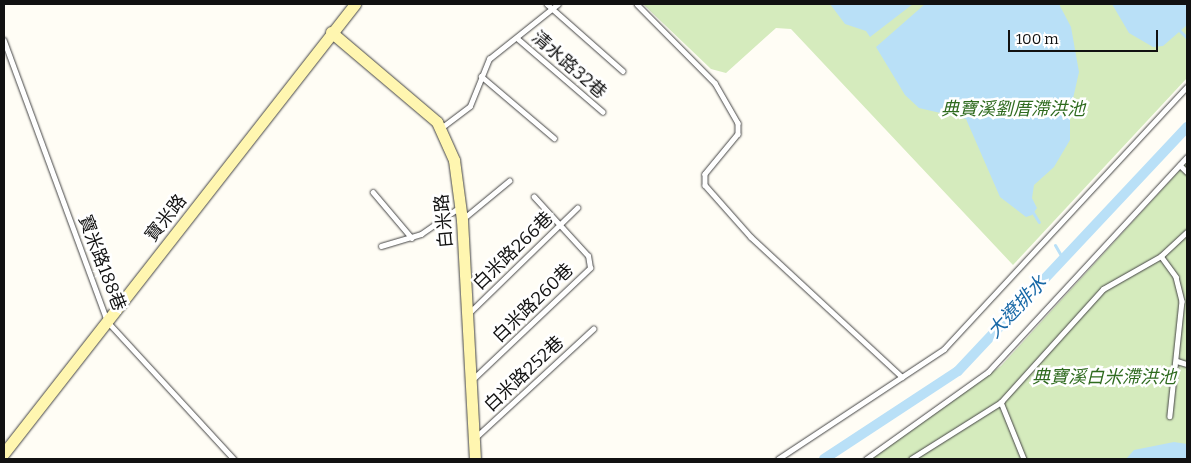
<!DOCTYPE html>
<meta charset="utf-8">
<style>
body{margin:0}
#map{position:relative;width:1191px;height:463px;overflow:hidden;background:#fffdf5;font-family:Bitter,"Noto Sans TC",serif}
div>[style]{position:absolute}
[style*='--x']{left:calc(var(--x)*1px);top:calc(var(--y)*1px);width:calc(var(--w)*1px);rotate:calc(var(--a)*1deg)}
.green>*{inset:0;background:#d5ebbd}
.water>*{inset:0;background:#b9e0f7}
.stream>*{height:3px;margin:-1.5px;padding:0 1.5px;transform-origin:1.5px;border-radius:1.5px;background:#b9e0f7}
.canal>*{height:10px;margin:-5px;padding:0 5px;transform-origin:5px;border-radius:5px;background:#b9e0f7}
.roads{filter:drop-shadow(0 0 1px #444) drop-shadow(0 0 1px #444)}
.lane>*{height:4.5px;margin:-2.25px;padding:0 2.25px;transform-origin:2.25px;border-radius:2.25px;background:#fff}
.secondary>*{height:11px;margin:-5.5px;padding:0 5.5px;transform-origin:5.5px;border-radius:5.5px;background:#fff6b0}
span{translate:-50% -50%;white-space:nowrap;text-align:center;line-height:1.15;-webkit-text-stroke:5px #fff;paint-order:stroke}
.street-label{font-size:18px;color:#111}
.park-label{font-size:18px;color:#2f6b1f;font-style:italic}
.water-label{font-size:19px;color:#1768a6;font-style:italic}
.frame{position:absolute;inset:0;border:5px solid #111;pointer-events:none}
.scale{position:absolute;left:1008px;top:30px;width:150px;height:22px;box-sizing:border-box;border:2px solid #111;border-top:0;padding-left:6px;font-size:15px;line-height:18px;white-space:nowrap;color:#111;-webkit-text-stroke:4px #fff;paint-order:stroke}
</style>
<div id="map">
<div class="green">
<i style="clip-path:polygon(643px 4px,1187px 4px,1187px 78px,1013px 265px,791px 29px,776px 28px,726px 73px,711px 69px)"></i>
<i style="clip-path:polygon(1187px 162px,1187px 459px,867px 459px,1001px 366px)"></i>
</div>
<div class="water">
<i style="clip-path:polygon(830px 4px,913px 4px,870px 37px,866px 31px,845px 24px)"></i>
<i style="clip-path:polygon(925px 4px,1059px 4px,1071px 27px,1079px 72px,1070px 112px,1070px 140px,1054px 167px,1034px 185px,1032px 198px,1037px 208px,1032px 215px,1026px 217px,1000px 197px,966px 119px,919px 108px,905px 95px,876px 47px)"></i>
<i style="clip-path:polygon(1112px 4px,1187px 4px,1187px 25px,1163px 46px,1153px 47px,1129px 33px)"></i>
<i style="clip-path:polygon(1174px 442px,1187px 444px,1187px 459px,1126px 459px,1134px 450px)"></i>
</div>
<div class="stream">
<i style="--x:1179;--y:30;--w:11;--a:45"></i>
<i style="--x:1032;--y:211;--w:13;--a:58"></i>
<i style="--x:1055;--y:245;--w:16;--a:60"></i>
</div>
<div class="canal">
<i style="--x:824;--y:459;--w:160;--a:-33.3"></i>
<i style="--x:958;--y:371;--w:335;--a:-46.8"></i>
</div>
<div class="roads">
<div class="lane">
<i style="--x:547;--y:4;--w:101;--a:41.4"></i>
<i style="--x:637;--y:4;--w:111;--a:45.4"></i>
<i style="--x:715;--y:83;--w:46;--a:60.1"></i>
<i style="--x:738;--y:123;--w:11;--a:90"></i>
<i style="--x:738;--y:134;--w:52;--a:129.5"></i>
<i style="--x:705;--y:174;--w:11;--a:90"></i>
<i style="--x:705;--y:185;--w:69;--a:48.5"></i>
<i style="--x:751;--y:237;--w:206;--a:42.8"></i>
<i style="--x:517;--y:38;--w:113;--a:40.7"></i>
<i style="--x:4;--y:40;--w:301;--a:69.8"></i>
<i style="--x:108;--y:322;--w:186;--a:47.4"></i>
<i style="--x:481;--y:76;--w:96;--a:40.3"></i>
<i style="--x:441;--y:128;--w:36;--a:-37"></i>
<i style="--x:470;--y:106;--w:51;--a:-68"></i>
<i style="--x:489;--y:59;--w:88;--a:-38.6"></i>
<i style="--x:1180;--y:165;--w:10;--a:45"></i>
<i style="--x:373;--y:192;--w:60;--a:49.7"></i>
<i style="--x:463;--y:219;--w:60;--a:-39.6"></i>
<i style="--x:381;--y:246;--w:42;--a:-16.7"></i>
<i style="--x:421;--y:234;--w:47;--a:-34.7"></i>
<i style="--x:1161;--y:256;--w:26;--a:54"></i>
<i style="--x:1176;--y:277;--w:25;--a:76"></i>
<i style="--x:1182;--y:301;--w:116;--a:96"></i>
<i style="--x:469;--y:313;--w:151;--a:-44.2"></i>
<i style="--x:1177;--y:361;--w:10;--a:17"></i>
<i style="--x:472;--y:380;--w:163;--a:-43.5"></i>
<i style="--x:590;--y:268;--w:12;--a:-99"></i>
<i style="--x:588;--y:256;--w:80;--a:-132.5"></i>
<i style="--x:1001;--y:402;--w:61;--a:68"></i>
<i style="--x:475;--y:438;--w:161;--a:-42.7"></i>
<i style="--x:778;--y:459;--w:199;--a:-33.5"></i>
<i style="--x:944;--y:349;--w:357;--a:-47.2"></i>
<i style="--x:866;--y:459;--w:150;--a:-35.5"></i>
<i style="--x:988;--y:372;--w:293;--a:-47.2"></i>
<i style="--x:911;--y:459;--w:107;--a:-32.3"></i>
<i style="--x:1001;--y:402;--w:152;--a:-47.9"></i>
<i style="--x:1103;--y:289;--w:67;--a:-29.6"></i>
<i style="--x:1161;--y:256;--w:35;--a:-43"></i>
</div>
<div class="secondary">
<i style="--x:331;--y:32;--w:139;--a:40.3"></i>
<i style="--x:437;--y:122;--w:42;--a:65.9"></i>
<i style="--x:454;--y:160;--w:61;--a:82.4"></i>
<i style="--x:462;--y:220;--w:239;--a:86.9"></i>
<i style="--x:4;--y:453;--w:570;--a:-51.98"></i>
</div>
</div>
<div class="street-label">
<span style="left:569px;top:65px;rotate:41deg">清水路32巷</span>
<span style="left:166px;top:218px;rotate:-52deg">寶米路</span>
<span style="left:444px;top:221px;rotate:-95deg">白米路</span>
<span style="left:513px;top:251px;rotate:-44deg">白米路266巷</span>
<span style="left:102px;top:263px;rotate:69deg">寶米路188巷</span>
<span style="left:533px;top:303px;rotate:-44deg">白米路260巷</span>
<span style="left:524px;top:374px;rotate:-43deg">白米路252巷</span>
</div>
<div class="park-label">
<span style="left:1013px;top:109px">典寶溪劉厝滯洪池</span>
<span style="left:1104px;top:377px">典寶溪白米滯洪池</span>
</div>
<div class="water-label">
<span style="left:1017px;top:307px;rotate:-47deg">大遼排水</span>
</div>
<div class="frame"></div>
<div class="scale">100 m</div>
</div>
